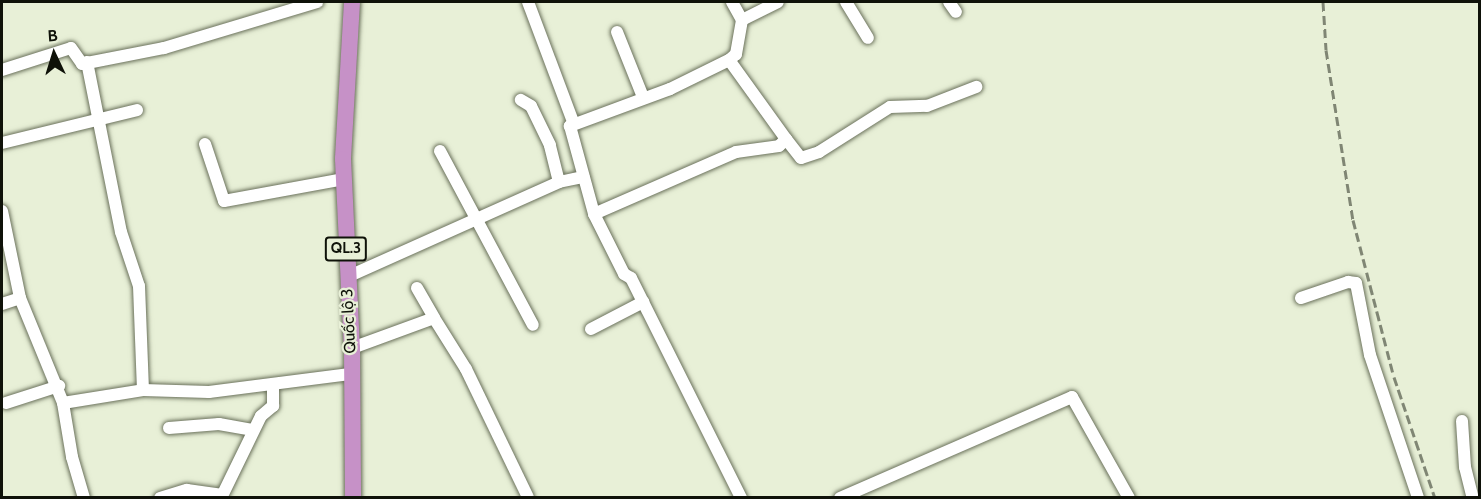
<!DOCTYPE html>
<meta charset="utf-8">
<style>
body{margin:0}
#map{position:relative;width:1481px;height:499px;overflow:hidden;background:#e8f0d7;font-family:Cabin,sans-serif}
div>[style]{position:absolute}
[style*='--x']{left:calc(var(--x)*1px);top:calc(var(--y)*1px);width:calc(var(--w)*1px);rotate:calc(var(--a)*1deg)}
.roads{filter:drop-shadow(0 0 2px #6a715b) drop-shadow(0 0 2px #6a715b)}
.minor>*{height:12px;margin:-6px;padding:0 6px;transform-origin:6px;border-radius:6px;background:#fff}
.highway>*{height:16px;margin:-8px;padding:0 8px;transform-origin:8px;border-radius:8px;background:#c691c7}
.rail>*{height:3px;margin-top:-1.5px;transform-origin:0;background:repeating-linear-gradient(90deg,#808674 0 9px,transparent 0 13.5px)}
span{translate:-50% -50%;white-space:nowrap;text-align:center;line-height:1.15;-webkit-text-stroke:4.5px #e8f0d7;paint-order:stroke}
.shield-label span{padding:2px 4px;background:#e8f0d7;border:2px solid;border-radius:4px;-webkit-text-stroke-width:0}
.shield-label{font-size:15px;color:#0f1209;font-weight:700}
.street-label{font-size:16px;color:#0f1209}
.frame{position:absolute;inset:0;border:3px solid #0f1209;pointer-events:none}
.north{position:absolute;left:24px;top:24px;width:60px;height:60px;-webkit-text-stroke:4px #e8f0d7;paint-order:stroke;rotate:356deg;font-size:16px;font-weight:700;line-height:24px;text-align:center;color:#0f1209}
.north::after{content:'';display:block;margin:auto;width:21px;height:27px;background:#0f1209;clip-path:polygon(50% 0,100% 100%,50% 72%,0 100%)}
</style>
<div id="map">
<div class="roads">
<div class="minor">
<i style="--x:528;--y:2;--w:128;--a:69.4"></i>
<i style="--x:732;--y:2;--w:21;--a:61"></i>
<i style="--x:742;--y:20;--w:35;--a:100"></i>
<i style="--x:736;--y:54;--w:9;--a:139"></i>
<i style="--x:729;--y:60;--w:66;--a:153.8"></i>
<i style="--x:670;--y:89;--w:107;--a:159.7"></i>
<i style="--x:570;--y:126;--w:91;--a:74.7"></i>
<i style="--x:594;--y:214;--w:67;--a:63.4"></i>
<i style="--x:624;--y:274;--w:8;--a:30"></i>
<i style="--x:631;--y:278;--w:246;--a:63.4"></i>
<i style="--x:846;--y:2;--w:42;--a:58.6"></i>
<i style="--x:949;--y:2;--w:12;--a:55"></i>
<i style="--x:742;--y:20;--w:40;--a:-26.6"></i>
<i style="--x:617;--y:32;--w:70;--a:68.2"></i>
<i style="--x:87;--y:62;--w:173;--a:78.7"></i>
<i style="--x:121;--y:232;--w:57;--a:71.6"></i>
<i style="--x:139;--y:286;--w:104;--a:87.8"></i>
<i style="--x:2;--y:70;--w:72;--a:-17.7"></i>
<i style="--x:71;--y:48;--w:19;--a:55"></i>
<i style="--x:82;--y:64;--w:84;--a:-11"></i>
<i style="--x:164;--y:48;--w:160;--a:-16.7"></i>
<i style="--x:786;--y:139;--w:24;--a:52"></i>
<i style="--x:801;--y:158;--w:19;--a:-18"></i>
<i style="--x:819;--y:152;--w:84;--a:-32.4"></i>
<i style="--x:890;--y:107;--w:37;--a:-2"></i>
<i style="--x:927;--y:106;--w:53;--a:-21.2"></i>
<i style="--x:2;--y:143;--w:139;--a:-13.7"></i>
<i style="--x:205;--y:144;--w:60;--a:71.6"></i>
<i style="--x:224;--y:201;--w:122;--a:-10.4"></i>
<i style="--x:440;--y:151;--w:197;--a:61.9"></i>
<i style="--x:559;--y:182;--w:25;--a:-12"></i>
<i style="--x:2;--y:211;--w:89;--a:78.3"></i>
<i style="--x:20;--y:298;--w:113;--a:67.7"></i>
<i style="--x:63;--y:403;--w:81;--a:-9.2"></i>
<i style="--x:143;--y:390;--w:66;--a:1.7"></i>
<i style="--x:209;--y:392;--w:142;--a:-7.3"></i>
<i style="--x:594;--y:214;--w:155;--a:-23.6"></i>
<i style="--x:736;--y:152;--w:43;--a:-7.9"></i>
<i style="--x:779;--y:146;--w:10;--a:-45"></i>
<i style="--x:786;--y:139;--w:97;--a:-125.8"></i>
<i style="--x:347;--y:277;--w:232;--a:-24.1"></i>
<i style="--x:559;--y:182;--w:38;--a:-104"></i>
<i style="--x:550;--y:145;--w:43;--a:-116"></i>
<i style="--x:531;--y:106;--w:12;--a:-149"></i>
<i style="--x:417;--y:288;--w:34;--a:60"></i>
<i style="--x:1301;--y:298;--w:50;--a:-18.8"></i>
<i style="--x:1348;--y:282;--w:8;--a:7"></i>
<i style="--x:1356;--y:283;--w:73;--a:79"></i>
<i style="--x:1370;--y:355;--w:151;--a:71.4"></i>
<i style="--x:2;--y:304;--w:19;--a:-18"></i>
<i style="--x:591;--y:329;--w:59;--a:-27.4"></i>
<i style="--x:352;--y:348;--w:87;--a:-20.1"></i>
<i style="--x:434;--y:318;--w:60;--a:57.9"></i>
<i style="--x:466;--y:369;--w:142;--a:64.2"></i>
<i style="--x:6;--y:403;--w:56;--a:-17.8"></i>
<i style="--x:63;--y:403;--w:55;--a:80.5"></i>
<i style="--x:72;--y:457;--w:43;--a:73.7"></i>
<i style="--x:1462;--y:421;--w:46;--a:86.3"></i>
<i style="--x:1465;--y:467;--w:32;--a:76"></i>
<i style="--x:169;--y:428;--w:50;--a:-4.6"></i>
<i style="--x:219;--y:424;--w:35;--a:10"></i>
<i style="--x:160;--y:498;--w:28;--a:-17"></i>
<i style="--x:187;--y:490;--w:34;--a:8"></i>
<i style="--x:221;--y:498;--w:91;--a:-64"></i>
<i style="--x:261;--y:416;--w:16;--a:-40"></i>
<i style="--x:273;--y:406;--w:22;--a:-90"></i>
<i style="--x:840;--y:498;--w:253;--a:-23.5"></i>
<i style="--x:1072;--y:397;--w:116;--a:60.6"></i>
</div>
<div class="highway">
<i style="--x:352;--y:2;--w:157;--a:93.3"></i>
<i style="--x:343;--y:159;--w:189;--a:87.3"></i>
<i style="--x:352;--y:348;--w:150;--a:89.6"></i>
</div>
</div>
<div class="rail">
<i style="--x:1323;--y:2;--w:48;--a:86.4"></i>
<i style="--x:1326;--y:50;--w:172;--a:81"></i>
<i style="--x:1353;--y:220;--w:162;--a:75.4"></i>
<i style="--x:1394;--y:377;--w:128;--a:71.3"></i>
</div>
<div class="shield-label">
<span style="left:346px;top:249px">QL.3</span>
</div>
<div class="street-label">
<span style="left:349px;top:321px;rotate:-93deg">Quốc lộ 3</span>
</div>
<div class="frame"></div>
<div class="north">B</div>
</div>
